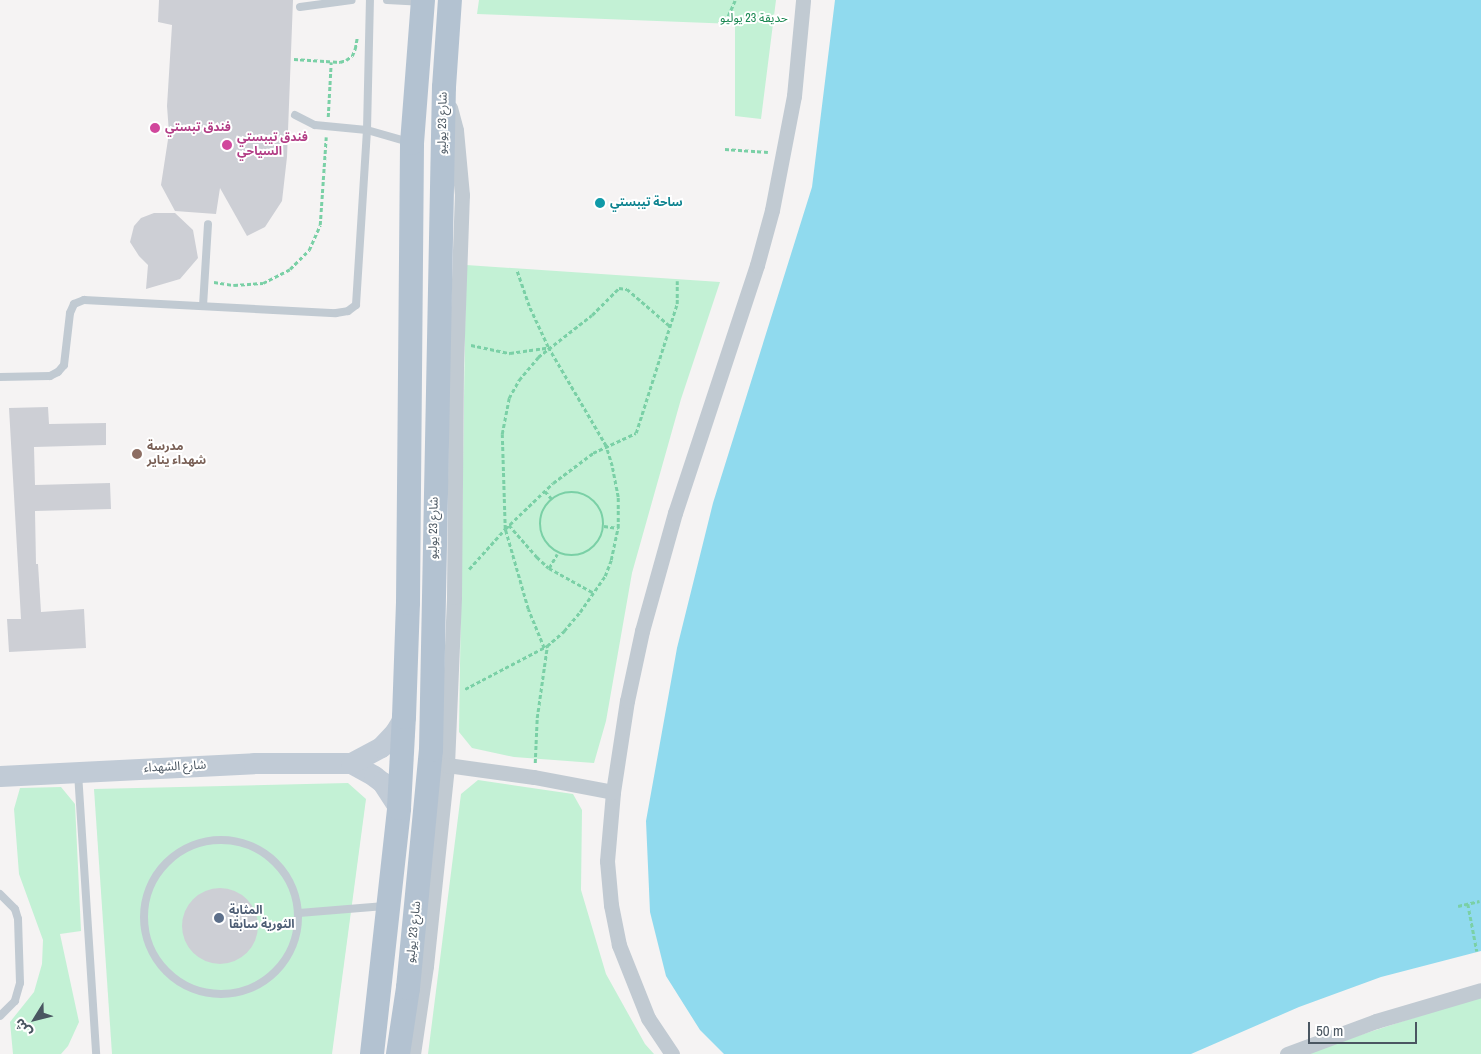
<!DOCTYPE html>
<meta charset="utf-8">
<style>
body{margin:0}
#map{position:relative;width:1481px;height:1054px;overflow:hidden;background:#f5f3f3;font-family:"Archivo Narrow","Noto Sans Arabic",sans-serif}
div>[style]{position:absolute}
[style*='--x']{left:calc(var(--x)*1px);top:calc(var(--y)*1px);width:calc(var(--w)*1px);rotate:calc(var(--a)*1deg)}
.green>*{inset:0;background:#c3f1d5}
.water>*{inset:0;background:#90daee}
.building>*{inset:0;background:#cdcfd5}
.round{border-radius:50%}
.path>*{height:2.5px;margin-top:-1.25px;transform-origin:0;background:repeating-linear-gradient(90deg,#7ad0a6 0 4px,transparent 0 6.5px)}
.path>.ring{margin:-1.25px;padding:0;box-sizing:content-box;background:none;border:2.5px solid #7ad0a6;border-radius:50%}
.lane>*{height:8px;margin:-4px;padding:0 4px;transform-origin:4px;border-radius:4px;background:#c1cad2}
.lane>.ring{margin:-4px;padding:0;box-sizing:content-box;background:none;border:8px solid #c1cad2;border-radius:50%}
.street>*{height:15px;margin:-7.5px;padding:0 7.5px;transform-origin:7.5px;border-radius:7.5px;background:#c1cad2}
.secondary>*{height:21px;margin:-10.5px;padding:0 10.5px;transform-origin:10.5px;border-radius:10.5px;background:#c1cbd6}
.primary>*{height:24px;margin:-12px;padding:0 12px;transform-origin:12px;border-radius:12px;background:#b3c2d1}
.dots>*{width:14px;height:14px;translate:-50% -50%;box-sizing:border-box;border:2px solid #fff;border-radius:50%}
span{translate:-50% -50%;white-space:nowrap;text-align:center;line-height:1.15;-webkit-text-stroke:4px #fff;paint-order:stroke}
.park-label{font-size:12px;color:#17864f}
.street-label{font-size:12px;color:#4a5661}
.hotel-label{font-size:12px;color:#b23c85;font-weight:700}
.left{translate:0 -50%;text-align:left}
.culture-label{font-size:12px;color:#0d838f;font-weight:700}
.education-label{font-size:12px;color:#785e54;font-weight:700}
.service-label{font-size:12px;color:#4e5e75;font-weight:700}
.north{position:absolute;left:10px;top:994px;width:50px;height:50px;-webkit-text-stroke:4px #fff;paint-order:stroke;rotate:234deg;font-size:14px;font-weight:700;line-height:20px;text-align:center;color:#4a5661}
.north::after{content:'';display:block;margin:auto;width:18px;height:22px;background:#4a5661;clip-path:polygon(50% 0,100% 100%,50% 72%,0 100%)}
.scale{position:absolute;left:1308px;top:1022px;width:109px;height:22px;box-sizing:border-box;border:2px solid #4a5661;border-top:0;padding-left:6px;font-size:15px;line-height:18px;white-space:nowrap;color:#4a5661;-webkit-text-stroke:4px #fff;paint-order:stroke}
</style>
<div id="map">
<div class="green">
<i style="clip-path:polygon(479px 0,776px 0,761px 119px,735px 116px,735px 24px,477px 14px)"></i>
<i style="clip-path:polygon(466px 265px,720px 282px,681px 399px,632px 573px,606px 721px,594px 763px,514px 757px,472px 748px,459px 732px)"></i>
<i style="clip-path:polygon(478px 780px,573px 794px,582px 810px,581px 890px,606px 974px,645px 1044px,654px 1054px,428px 1054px,461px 794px)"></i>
<i style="clip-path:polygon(348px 783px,366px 799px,332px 1054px,112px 1054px,94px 789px)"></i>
<i style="clip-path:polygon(61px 787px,75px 804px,81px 931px,60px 934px,79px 1022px,68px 1046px,61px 1054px,13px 1054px,10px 1022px,34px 992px,42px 964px,43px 940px,19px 874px,14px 809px,20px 788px)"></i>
<i style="clip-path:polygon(1481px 996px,1481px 1054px,1305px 1054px,1314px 1050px)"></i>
</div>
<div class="water">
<i style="clip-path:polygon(835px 0,1481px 0,1481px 951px,1381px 977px,1299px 1007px,1191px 1054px,724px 1054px,700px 1030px,666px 976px,650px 912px,646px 821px,677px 648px,713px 503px,812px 187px)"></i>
</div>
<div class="building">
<i style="clip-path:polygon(159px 0,293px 0,287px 157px,282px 201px,265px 227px,247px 236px,220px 188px,216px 214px,175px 211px,161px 185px,169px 133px,167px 106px,172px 25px,158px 22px)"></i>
<i style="clip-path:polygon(154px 213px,175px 213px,193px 230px,198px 258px,180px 279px,146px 289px,148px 265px,139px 256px,130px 242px,134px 226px,141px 218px)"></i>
<i style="clip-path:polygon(48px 407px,49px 424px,106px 423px,106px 445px,34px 447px,35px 485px,110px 483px,111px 509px,35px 511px,36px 564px,38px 564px,41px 612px,84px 609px,86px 648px,9px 652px,7px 619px,21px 619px,9px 408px)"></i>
<i class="round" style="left:182px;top:888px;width:76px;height:76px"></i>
</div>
<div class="path">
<i style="--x:728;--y:16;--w:17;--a:-66"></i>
<i style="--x:294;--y:59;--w:46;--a:3.7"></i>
<i style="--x:340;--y:62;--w:6;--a:-18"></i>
<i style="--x:346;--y:60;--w:7;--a:-34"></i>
<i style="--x:352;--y:56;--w:8;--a:-67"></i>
<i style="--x:355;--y:49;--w:11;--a:-80"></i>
<i style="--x:328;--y:117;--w:55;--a:-86.9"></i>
<i style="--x:725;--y:149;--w:43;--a:4"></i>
<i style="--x:214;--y:282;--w:20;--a:9"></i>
<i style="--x:234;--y:285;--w:29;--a:-4"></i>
<i style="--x:263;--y:283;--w:30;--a:-27"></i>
<i style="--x:290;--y:269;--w:27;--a:-45"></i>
<i style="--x:309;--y:250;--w:27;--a:-66"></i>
<i style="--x:320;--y:225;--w:88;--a:-86.1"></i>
<i style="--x:471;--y:345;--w:40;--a:12"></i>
<i style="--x:510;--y:353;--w:37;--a:-8"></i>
<i style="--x:545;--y:491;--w:11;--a:49"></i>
<i class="ring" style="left:540px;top:492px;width:61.5px;height:61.5px"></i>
<i style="--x:509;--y:525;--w:43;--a:48.8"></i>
<i style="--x:537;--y:557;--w:16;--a:43"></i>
<i style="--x:549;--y:568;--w:51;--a:29.1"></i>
<i style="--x:604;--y:526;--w:14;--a:8"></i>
<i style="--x:549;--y:568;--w:16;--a:-60"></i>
<i style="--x:469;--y:569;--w:54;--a:-48"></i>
<i style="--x:505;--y:529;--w:66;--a:-43.8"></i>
<i style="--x:553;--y:483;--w:50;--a:-36.9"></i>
<i style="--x:593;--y:453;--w:47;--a:-24.9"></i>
<i style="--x:636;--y:433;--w:135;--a:-72.4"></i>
<i style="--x:677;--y:304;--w:23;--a:-90"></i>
<i style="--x:544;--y:648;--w:42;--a:-112.3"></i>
<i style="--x:528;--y:609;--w:83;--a:-106"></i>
<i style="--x:505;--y:529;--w:95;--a:-91.8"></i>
<i style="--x:502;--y:434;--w:37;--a:-79"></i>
<i style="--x:509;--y:398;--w:21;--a:-61"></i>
<i style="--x:519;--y:380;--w:30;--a:-50"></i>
<i style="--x:538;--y:357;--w:68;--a:-37.9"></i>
<i style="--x:592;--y:315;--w:38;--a:-45"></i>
<i style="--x:619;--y:288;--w:8;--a:7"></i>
<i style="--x:627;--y:289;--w:57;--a:40.7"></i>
<i style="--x:465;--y:689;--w:93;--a:-27.7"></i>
<i style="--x:547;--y:646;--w:23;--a:-41"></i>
<i style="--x:564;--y:631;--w:25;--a:-50"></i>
<i style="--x:580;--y:612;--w:44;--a:-55.2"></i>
<i style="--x:605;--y:576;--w:17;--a:-69"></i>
<i style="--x:611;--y:560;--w:33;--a:-78"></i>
<i style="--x:618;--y:528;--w:31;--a:-90"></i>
<i style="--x:618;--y:497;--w:32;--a:-101"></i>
<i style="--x:612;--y:466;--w:21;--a:-107"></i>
<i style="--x:606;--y:446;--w:115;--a:-120.4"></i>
<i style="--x:548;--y:347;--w:45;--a:-114.9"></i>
<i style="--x:529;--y:306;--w:37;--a:-109"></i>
<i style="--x:535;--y:763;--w:45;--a:-87.5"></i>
<i style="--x:537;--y:718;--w:72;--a:-82"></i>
<i style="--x:1468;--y:904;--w:48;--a:79.2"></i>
<i style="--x:1458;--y:906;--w:22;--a:-13"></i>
</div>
<div class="lane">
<i style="--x:387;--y:0;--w:33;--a:3"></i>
<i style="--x:300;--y:7;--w:52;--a:-7.7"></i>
<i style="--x:295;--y:115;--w:22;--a:27"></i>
<i style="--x:315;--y:125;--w:52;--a:5.5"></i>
<i style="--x:367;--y:130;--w:44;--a:15.9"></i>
<i style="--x:203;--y:306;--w:82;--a:-86.5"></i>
<i style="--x:0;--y:377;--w:50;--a:-1.1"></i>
<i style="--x:50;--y:376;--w:9;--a:-27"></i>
<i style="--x:58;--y:372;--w:9;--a:-49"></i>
<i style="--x:64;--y:365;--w:52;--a:-83.4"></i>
<i style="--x:70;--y:313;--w:10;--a:-66"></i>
<i style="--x:74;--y:304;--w:11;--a:-22"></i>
<i style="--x:84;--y:300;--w:252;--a:3"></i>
<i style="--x:336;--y:313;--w:12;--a:-9"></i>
<i style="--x:348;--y:311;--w:10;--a:-37"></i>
<i style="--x:356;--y:305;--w:175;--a:-86.4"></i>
<i style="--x:367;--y:130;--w:130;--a:-88.7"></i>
<i style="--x:78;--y:773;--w:282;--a:86.3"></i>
<i class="ring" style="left:144px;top:840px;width:146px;height:146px"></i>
<i style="--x:0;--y:894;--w:21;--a:45"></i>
<i style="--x:15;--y:909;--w:10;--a:73"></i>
<i style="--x:18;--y:919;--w:64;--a:88.2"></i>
<i style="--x:20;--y:983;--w:19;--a:106"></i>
<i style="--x:15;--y:1001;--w:21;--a:135"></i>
<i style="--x:299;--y:913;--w:86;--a:-4.7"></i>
</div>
<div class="street">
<i style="--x:447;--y:765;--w:168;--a:-87.6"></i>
<i style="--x:454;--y:597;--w:232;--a:-89.5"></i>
<i style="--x:456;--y:365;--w:170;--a:-88"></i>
<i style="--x:462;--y:195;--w:65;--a:-95.3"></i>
<i style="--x:456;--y:130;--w:23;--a:-105"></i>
<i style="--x:413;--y:1054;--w:89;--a:-81.6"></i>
<i style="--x:426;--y:966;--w:202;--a:-84"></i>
<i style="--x:447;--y:765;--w:88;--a:7.9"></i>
<i style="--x:534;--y:777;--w:80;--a:10.8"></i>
<i style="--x:672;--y:1054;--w:43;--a:-123.7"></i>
<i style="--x:648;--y:1018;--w:79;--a:-111.7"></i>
<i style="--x:619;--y:945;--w:41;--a:-101.3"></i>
<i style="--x:611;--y:905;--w:44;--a:-95.2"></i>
<i style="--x:607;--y:861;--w:69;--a:-85"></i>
<i style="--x:613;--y:792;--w:92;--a:-81.3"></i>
<i style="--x:627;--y:701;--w:72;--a:-77.9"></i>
<i style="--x:642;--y:631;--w:123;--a:-74.4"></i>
<i style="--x:675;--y:513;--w:261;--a:-71.7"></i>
<i style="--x:757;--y:265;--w:57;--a:-74.7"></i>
<i style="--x:772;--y:210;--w:116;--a:-79.1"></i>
<i style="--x:794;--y:96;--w:96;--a:-84.6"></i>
<i style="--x:1287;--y:1054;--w:95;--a:-20.3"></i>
<i style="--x:1376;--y:1021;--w:109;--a:-16.4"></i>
</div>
<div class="secondary">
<i style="--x:351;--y:763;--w:26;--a:29"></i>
<i style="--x:374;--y:776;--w:10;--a:37"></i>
<i style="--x:382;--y:782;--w:31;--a:57"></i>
<i style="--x:0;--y:776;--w:254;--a:-2.9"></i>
<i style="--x:254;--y:763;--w:97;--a:0"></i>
<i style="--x:351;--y:763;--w:34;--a:-28"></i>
<i style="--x:381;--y:747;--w:21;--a:-47"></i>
<i style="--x:395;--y:732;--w:17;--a:-59"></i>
</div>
<div class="primary">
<i style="--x:372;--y:1054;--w:247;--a:-83.7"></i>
<i style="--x:399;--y:808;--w:91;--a:-86.9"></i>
<i style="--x:404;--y:717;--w:114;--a:-88"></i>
<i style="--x:408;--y:603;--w:460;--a:-89.5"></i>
<i style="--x:412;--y:143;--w:143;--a:-85.6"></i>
<i style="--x:398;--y:1054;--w:67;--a:-81.4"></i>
<i style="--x:408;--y:988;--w:239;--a:-84.5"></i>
<i style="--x:431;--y:750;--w:663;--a:-88.88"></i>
<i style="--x:444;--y:87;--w:87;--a:-86.1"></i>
</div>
<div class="dots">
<i style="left:155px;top:128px;background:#d1479c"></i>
<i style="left:227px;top:145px;background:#d1479c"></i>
<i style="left:600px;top:203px;background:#0f9aa8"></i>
<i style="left:137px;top:454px;background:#8d6e63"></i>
<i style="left:219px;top:918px;background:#5c6f8a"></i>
</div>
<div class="park-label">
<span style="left:754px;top:19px">حديقة 23 يوليو</span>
</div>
<div class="street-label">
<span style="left:443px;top:123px;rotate:-89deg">شارع 23 يوليو</span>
<span style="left:434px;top:528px;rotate:-89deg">شارع 23 يوليو</span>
<span style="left:175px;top:767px;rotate:-3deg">شارع الشهداء</span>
<span style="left:414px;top:932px;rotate:-84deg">شارع 23 يوليو</span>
</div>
<div class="hotel-label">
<span class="left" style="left:165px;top:128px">فندق تبستي</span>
<span class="left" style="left:237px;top:145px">فندق تيبستي<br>السياحي</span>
</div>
<div class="culture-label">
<span class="left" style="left:610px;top:203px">ساحة تيبستي</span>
</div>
<div class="education-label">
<span class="left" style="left:147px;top:454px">مدرسة<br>شهداء يناير</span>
</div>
<div class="service-label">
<span class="left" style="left:229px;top:918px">المثابة<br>الثورية سابقا</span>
</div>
<div class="north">ش</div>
<div class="scale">50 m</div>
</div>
